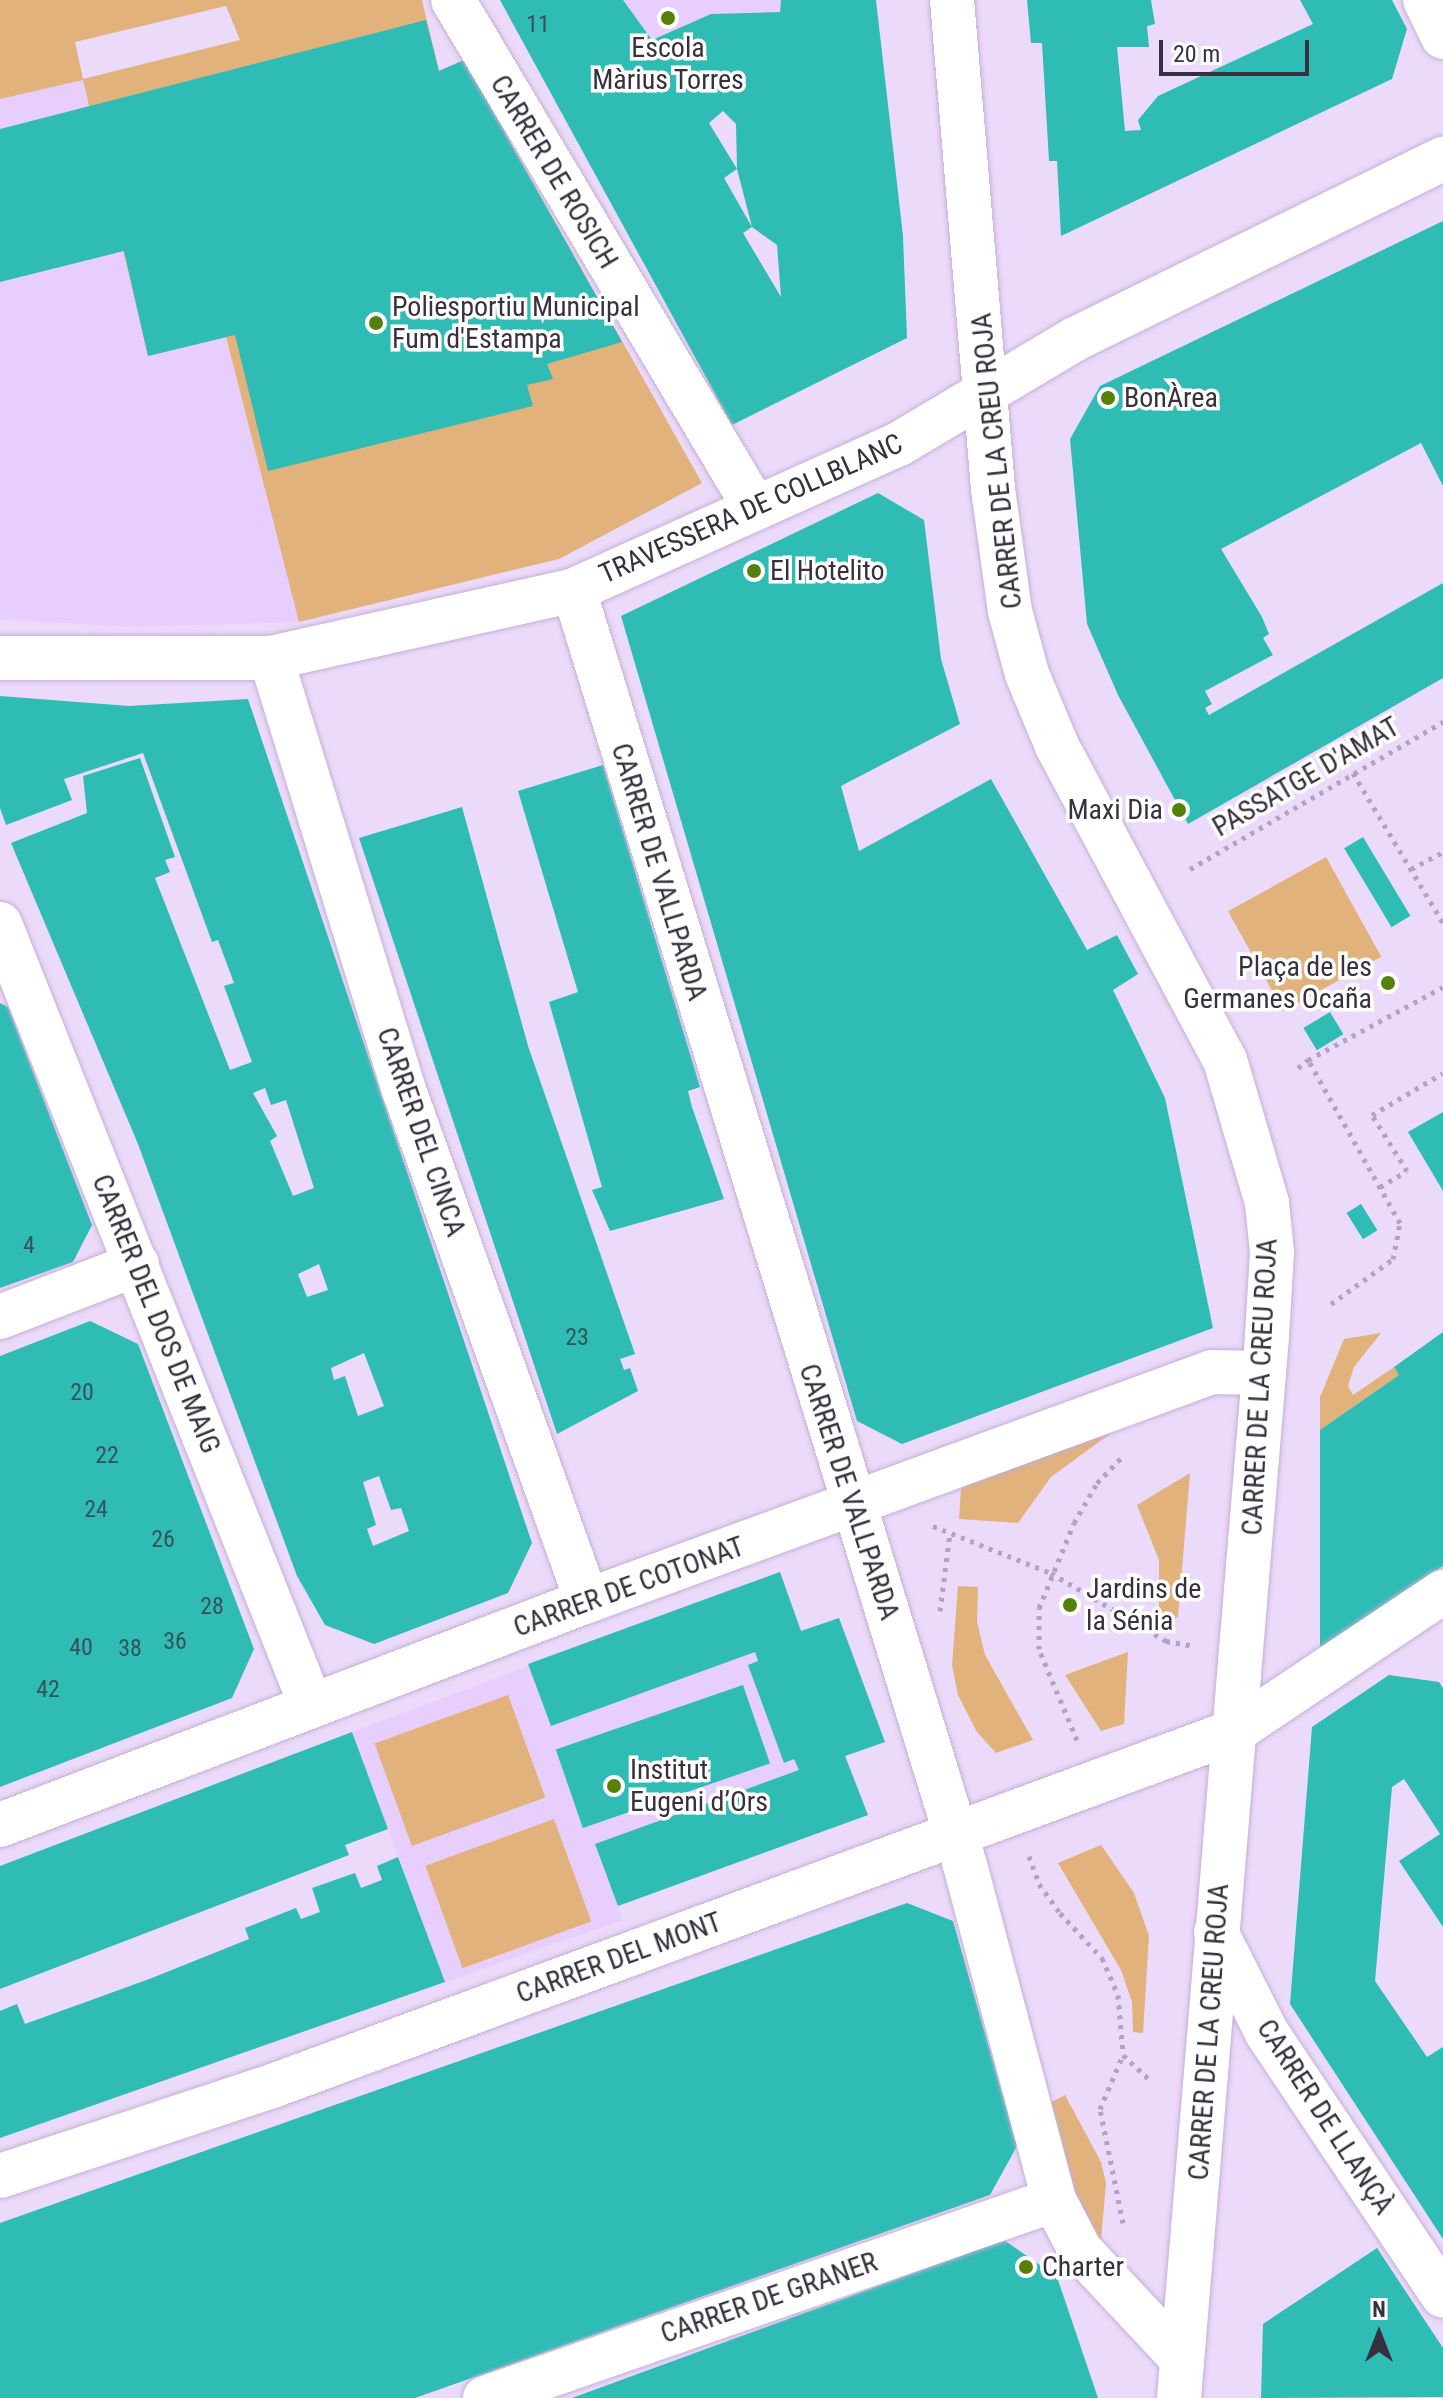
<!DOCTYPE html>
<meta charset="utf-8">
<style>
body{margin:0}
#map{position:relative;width:1443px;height:2398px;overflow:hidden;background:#ecdafa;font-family:"Roboto Condensed",sans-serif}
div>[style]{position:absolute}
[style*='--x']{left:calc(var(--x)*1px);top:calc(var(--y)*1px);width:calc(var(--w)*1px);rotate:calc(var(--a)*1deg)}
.built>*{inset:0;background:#e8cefd}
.green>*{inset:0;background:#e1b27b;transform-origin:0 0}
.building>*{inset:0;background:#2ebcb5;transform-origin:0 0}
.path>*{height:5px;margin-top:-2.5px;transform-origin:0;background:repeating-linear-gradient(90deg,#b2a4be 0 4px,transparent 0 10px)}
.roads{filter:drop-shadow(0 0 2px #c5afd6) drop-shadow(0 0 2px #c5afd6)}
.street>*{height:44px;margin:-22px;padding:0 22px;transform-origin:22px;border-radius:22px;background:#fff}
.dots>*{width:22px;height:22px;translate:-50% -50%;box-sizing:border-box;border:4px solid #fff;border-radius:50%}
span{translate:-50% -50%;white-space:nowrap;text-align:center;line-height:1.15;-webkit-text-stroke:7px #fff;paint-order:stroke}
.number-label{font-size:24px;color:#36535c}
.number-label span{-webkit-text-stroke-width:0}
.poi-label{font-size:28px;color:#38303f}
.left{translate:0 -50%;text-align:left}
.right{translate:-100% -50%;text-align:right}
.street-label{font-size:28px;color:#38303f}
.north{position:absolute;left:1339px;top:2294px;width:80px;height:80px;-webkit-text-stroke:6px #fff;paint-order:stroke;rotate:0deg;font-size:22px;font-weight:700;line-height:32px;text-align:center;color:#38303f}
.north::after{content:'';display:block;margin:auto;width:28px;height:36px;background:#38303f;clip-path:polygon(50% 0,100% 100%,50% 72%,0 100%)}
.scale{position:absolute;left:1159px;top:40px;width:150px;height:36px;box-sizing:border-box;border:4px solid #38303f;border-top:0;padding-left:10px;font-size:24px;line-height:28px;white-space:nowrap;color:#38303f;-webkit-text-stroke:6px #fff;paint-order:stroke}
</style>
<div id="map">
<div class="built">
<i style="clip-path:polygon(623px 0,876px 0,876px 6px,711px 14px,652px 40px)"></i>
<i style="clip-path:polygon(75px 46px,148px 356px,226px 337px,299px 622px,131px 627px,0 619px,0 66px)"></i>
<i style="clip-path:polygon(780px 1572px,801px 1631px,839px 1618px,885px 1742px,846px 1756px,868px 1815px,618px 1906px,623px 1920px,445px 1982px,352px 1732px)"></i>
</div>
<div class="green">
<i style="clip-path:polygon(evenodd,0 0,422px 0,439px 71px,464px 60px,702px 483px,559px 559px,299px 622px,226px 337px,148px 356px,83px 80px,0 99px,0 0,226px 6px,240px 40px,83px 79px,75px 42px,226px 6px)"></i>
<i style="left:1326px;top:857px;width:114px;height:112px;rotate:61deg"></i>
<i style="clip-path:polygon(1381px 1333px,1354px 1367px,1348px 1386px,1353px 1395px,1394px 1367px,1399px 1375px,1320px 1430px,1320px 1397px,1344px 1339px)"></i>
<i style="clip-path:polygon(1104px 1421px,1111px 1433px,1051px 1477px,1018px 1523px,959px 1519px,962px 1475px)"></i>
<i style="clip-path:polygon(1190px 1473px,1178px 1617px,1159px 1624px,1159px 1560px,1137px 1505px)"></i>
<i style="clip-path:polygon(958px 1586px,978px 1587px,977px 1622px,985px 1655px,1033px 1740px,996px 1753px,977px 1732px,958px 1695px,952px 1665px)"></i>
<i style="clip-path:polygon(1128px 1652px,1124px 1724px,1101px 1731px,1065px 1675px)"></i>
<i style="left:508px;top:1695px;width:109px;height:142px;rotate:70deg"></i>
<i style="left:554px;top:1819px;width:109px;height:137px;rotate:70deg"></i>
<i style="clip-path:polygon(1101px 1845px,1134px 1893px,1149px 1936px,1143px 2033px,1133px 2032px,1132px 2002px,1121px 1970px,1058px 1863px)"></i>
<i style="clip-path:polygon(1065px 2095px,1101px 2162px,1106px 2183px,1101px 2240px,1078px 2211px,1046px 2105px)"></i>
</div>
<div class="building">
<i style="clip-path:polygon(evenodd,500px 0,623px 0,652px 40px,711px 14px,780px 12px,781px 0,876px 0,903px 236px,907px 338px,732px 425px,500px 0,723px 111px,736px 124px,737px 169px,752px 227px,777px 245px,781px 297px,743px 233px,752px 227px,724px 178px,737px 169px,709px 123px,723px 111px)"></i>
<i style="clip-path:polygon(1027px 0,1151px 0,1155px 24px,1147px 26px,1149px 47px,1117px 47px,1125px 131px,1141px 130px,1138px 120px,1158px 96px,1313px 24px,1300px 0,1392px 0,1407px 29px,1392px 79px,1061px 236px,1057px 161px,1049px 161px,1042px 43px,1031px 43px)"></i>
<i style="clip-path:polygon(426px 20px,439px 71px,464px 60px,622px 342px,547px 364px,553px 379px,527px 385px,533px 406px,268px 471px,235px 335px,148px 356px,124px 251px,0 282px,0 129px)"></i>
<i style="clip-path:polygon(1443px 221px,1443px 486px,1421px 443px,1221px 549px,1262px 617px,1269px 634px,1263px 638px,1273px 655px,1205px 691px,1212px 704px,1205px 708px,1209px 715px,1443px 583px,1443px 678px,1188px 824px,1118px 695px,1087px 624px,1070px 439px,1100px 386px)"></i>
<i style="clip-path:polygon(878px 493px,924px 520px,941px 659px,960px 724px,841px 786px,859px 851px,991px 779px,1087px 950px,1117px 935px,1138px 974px,1113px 990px,1165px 1098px,1213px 1328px,902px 1444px,857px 1421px,621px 616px)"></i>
<i style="clip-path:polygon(evenodd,0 696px,129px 706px,248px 699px,532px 1543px,508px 1593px,374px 1644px,325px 1625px,297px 1576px,138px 1144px,11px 843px,87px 813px,83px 776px,140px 758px,175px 857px,165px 860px,170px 872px,155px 878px,230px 1070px,252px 1062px,224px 986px,234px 983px,218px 940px,212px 942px,143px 753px,64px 779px,72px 800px,6px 825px,0 808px,0 696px,265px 1088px,271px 1105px,286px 1100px,314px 1188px,293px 1196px,270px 1141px,277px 1136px,253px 1093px,265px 1088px,0 696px,319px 1264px,328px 1290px,307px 1297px,298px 1274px,319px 1264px,0 696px,364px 1353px,384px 1406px,358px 1416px,345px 1376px,334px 1380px,331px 1368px,364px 1353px,0 696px,379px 1476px,391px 1510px,401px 1508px,409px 1531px,373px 1546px,367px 1529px,376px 1525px,363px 1482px,379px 1476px)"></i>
<i style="clip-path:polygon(603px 765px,700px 1087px,688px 1091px,692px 1107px,724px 1199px,610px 1231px,592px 1190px,602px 1187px,549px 1002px,578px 992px,518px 791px)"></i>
<i style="clip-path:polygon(462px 807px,528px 1046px,635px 1354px,620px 1359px,624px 1370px,630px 1368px,638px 1391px,557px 1434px,359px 838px)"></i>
<i style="left:1363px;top:837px;width:92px;height:22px;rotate:59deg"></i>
<i style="clip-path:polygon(0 1003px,8px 1007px,92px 1225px,73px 1262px,0 1288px)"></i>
<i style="left:1330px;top:1012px;width:26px;height:31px;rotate:59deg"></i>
<i style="clip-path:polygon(1443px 1112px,1443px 1191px,1408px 1132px)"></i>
<i style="left:1361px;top:1204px;width:31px;height:17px;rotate:58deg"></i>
<i style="clip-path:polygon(90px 1321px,138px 1344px,254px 1649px,232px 1698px,0 1787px,0 1356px)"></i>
<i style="clip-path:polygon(1443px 1332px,1443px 1566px,1320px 1650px,1320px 1430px,1399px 1375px,1394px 1367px)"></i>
<i style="clip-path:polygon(780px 1572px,801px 1631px,839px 1618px,885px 1742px,845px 1756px,868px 1815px,618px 1906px,595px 1844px,799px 1770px,794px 1759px,784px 1763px,748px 1665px,758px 1661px,755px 1652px,551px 1726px,528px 1664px)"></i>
<i style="clip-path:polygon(1389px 1675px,1439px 1682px,1443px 1688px,1443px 1927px,1399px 1861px,1440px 1834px,1404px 1779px,1392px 1787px,1375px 1981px,1427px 2057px,1443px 2047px,1443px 2239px,1290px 2004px,1312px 1727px)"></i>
<i style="left:743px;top:1685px;width:83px;height:198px;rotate:71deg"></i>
<i style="clip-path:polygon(352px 1732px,388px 1829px,345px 1845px,349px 1855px,0 1989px,0 1866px)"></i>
<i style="clip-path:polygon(398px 1857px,445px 1982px,0 2138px,0 2011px,17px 2004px,25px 2024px,152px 1978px,249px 1939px,245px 1928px,296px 1908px,301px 1919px,320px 1912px,312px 1888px,355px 1873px,361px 1888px,382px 1880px,377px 1866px)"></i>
<i style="clip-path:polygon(907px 1903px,953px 1921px,1017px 2146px,990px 2195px,415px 2398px,0 2398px,0 2223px)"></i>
<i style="clip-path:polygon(1004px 2240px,1057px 2277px,1098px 2398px,572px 2398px)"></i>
<i style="clip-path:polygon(1377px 2248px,1443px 2348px,1443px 2397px,1261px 2398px,1263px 2324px)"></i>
</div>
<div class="path">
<i style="--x:1353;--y:773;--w:175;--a:59"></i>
<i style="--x:1190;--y:869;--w:293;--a:-30.2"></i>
<i style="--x:1411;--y:869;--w:36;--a:-28"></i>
<i style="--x:1298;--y:1068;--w:13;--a:-39"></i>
<i style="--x:1380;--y:1187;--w:31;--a:-31"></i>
<i style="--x:1407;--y:1171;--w:66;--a:-122"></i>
<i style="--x:1372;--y:1115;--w:82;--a:-30.6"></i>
<i style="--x:1331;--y:1304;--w:77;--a:-36"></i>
<i style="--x:1393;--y:1259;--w:37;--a:-79"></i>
<i style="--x:1400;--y:1223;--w:187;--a:-119.4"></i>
<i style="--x:1308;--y:1060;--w:153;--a:-28.4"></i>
<i style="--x:933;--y:1526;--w:127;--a:21.7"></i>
<i style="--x:1051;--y:1573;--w:134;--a:30.6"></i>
<i style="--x:1166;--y:1641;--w:29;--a:10"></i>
<i style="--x:940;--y:1611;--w:79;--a:-82.7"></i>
<i style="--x:1077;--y:1740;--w:99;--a:-112.7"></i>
<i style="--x:1039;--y:1649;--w:41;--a:-90"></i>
<i style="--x:1039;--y:1608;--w:92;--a:-67.6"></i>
<i style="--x:1074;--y:1523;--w:46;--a:-60.1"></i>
<i style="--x:1097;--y:1483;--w:36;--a:-46"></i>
<i style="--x:1029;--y:1856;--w:30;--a:70"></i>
<i style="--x:1039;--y:1884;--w:36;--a:54"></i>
<i style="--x:1060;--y:1913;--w:62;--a:47"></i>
<i style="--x:1102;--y:1958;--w:40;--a:66.6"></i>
<i style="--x:1118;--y:1995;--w:60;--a:85.2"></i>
<i style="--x:1123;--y:2055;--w:40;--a:43"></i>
<i style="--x:1123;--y:2223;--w:116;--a:-101.4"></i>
<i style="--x:1100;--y:2109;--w:59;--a:-66.9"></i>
</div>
<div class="roads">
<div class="street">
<i style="--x:453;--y:0;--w:591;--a:59.27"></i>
<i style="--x:952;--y:0;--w:498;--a:85.2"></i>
<i style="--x:994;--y:496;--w:116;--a:82.1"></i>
<i style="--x:1010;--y:611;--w:65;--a:74.9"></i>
<i style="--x:1027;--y:674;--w:78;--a:67.4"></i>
<i style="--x:1057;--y:746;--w:356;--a:61.9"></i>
<i style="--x:1225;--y:1060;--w:149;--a:73.6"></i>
<i style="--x:1267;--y:1203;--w:49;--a:84.2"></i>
<i style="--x:1272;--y:1252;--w:85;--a:93.4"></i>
<i style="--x:1267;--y:1337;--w:1065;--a:94.74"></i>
<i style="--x:1425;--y:0;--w:41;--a:64.1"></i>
<i style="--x:574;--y:590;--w:1334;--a:72.95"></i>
<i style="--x:965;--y:1865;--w:347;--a:75.1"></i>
<i style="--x:1054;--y:2200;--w:56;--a:62.5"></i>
<i style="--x:1080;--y:2250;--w:149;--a:46.9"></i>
<i style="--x:0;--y:658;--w:271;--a:0"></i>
<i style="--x:271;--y:658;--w:311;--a:-12.6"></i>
<i style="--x:574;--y:590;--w:356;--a:-24.2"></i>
<i style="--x:899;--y:444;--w:205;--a:-30.8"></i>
<i style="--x:1075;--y:339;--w:410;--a:-26.1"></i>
<i style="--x:271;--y:658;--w:452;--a:72.9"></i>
<i style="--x:404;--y:1090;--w:543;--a:70.3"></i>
<i style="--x:0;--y:924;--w:841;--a:68.29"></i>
<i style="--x:0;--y:1317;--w:147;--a:-21.1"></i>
<i style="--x:0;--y:1825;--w:628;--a:-20.89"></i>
<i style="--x:587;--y:1601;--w:666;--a:-20.12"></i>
<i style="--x:1212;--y:1372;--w:52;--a:1.1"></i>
<i style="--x:1216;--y:1932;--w:113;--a:63.2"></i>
<i style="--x:1267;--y:2033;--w:316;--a:56.2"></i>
<i style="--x:0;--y:2176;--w:290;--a:-18.3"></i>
<i style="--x:275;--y:2085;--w:1023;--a:-20.24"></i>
<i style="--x:1235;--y:1731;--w:250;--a:-33.8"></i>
<i style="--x:485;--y:2398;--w:602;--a:-19.19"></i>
</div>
</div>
<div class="dots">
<i style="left:668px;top:18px;background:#55810b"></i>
<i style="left:376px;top:323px;background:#55810b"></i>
<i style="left:1108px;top:398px;background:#55810b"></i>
<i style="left:754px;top:571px;background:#55810b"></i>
<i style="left:1179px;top:810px;background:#55810b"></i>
<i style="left:1388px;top:983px;background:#55810b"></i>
<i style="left:1070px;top:1605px;background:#55810b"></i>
<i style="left:614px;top:1786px;background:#55810b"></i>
<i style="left:1026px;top:2267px;background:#55810b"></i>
</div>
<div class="number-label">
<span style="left:538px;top:25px">11</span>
<span style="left:29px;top:1246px">4</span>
<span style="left:577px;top:1338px">23</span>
<span style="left:82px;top:1393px">20</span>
<span style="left:107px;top:1456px">22</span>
<span style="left:96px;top:1510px">24</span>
<span style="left:163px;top:1540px">26</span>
<span style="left:212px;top:1607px">28</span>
<span style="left:175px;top:1642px">36</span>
<span style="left:81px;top:1648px">40</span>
<span style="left:130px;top:1649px">38</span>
<span style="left:48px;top:1690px">42</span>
</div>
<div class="poi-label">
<span style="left:668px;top:64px">Escola<br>Màrius Torres</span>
<span class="left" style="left:392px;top:323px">Poliesportiu Municipal<br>Fum d'Estampa</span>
<span class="left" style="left:1124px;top:398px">BonÀrea</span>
<span class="left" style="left:770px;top:571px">El Hotelito</span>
<span class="right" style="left:1163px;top:810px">Maxi Dia</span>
<span class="right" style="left:1372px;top:983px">Plaça de les<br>Germanes Ocaña</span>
<span class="left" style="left:1086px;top:1605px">Jardins de<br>la Sénia</span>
<span class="left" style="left:630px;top:1786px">Institut<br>Eugeni d’Ors</span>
<span class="left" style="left:1042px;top:2267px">Charter</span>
</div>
<div class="street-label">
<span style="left:554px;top:172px;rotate:59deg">CARRER DE ROSICH</span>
<span style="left:997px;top:461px;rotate:-96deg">CARRER DE LA CREU ROJA</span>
<span style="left:751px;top:509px;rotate:-24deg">TRAVESSERA DE COLLBLANC</span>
<span style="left:1306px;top:777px;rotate:-30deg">PASSATGE D'AMAT</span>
<span style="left:659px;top:872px;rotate:73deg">CARRER DE VALLPARDA</span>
<span style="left:421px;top:1132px;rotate:71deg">CARRER DEL CINCA</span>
<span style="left:156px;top:1314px;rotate:68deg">CARRER DEL DOS DE MAIG</span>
<span style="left:1260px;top:1387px;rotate:-87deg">CARRER DE LA CREU ROJA</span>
<span style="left:849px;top:1492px;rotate:72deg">CARRER DE VALLPARDA</span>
<span style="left:629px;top:1587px;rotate:-20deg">CARRER DE COTONAT</span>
<span style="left:619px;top:1958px;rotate:-20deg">CARRER DEL MONT</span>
<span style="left:1209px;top:2032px;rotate:-86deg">CARRER DE LA CREU ROJA</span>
<span style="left:1325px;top:2117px;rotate:57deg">CARRER DE LLANÇÀ</span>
<span style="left:769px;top:2298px;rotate:-19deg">CARRER DE GRANER</span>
</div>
<div class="north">N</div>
<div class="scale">20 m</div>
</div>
